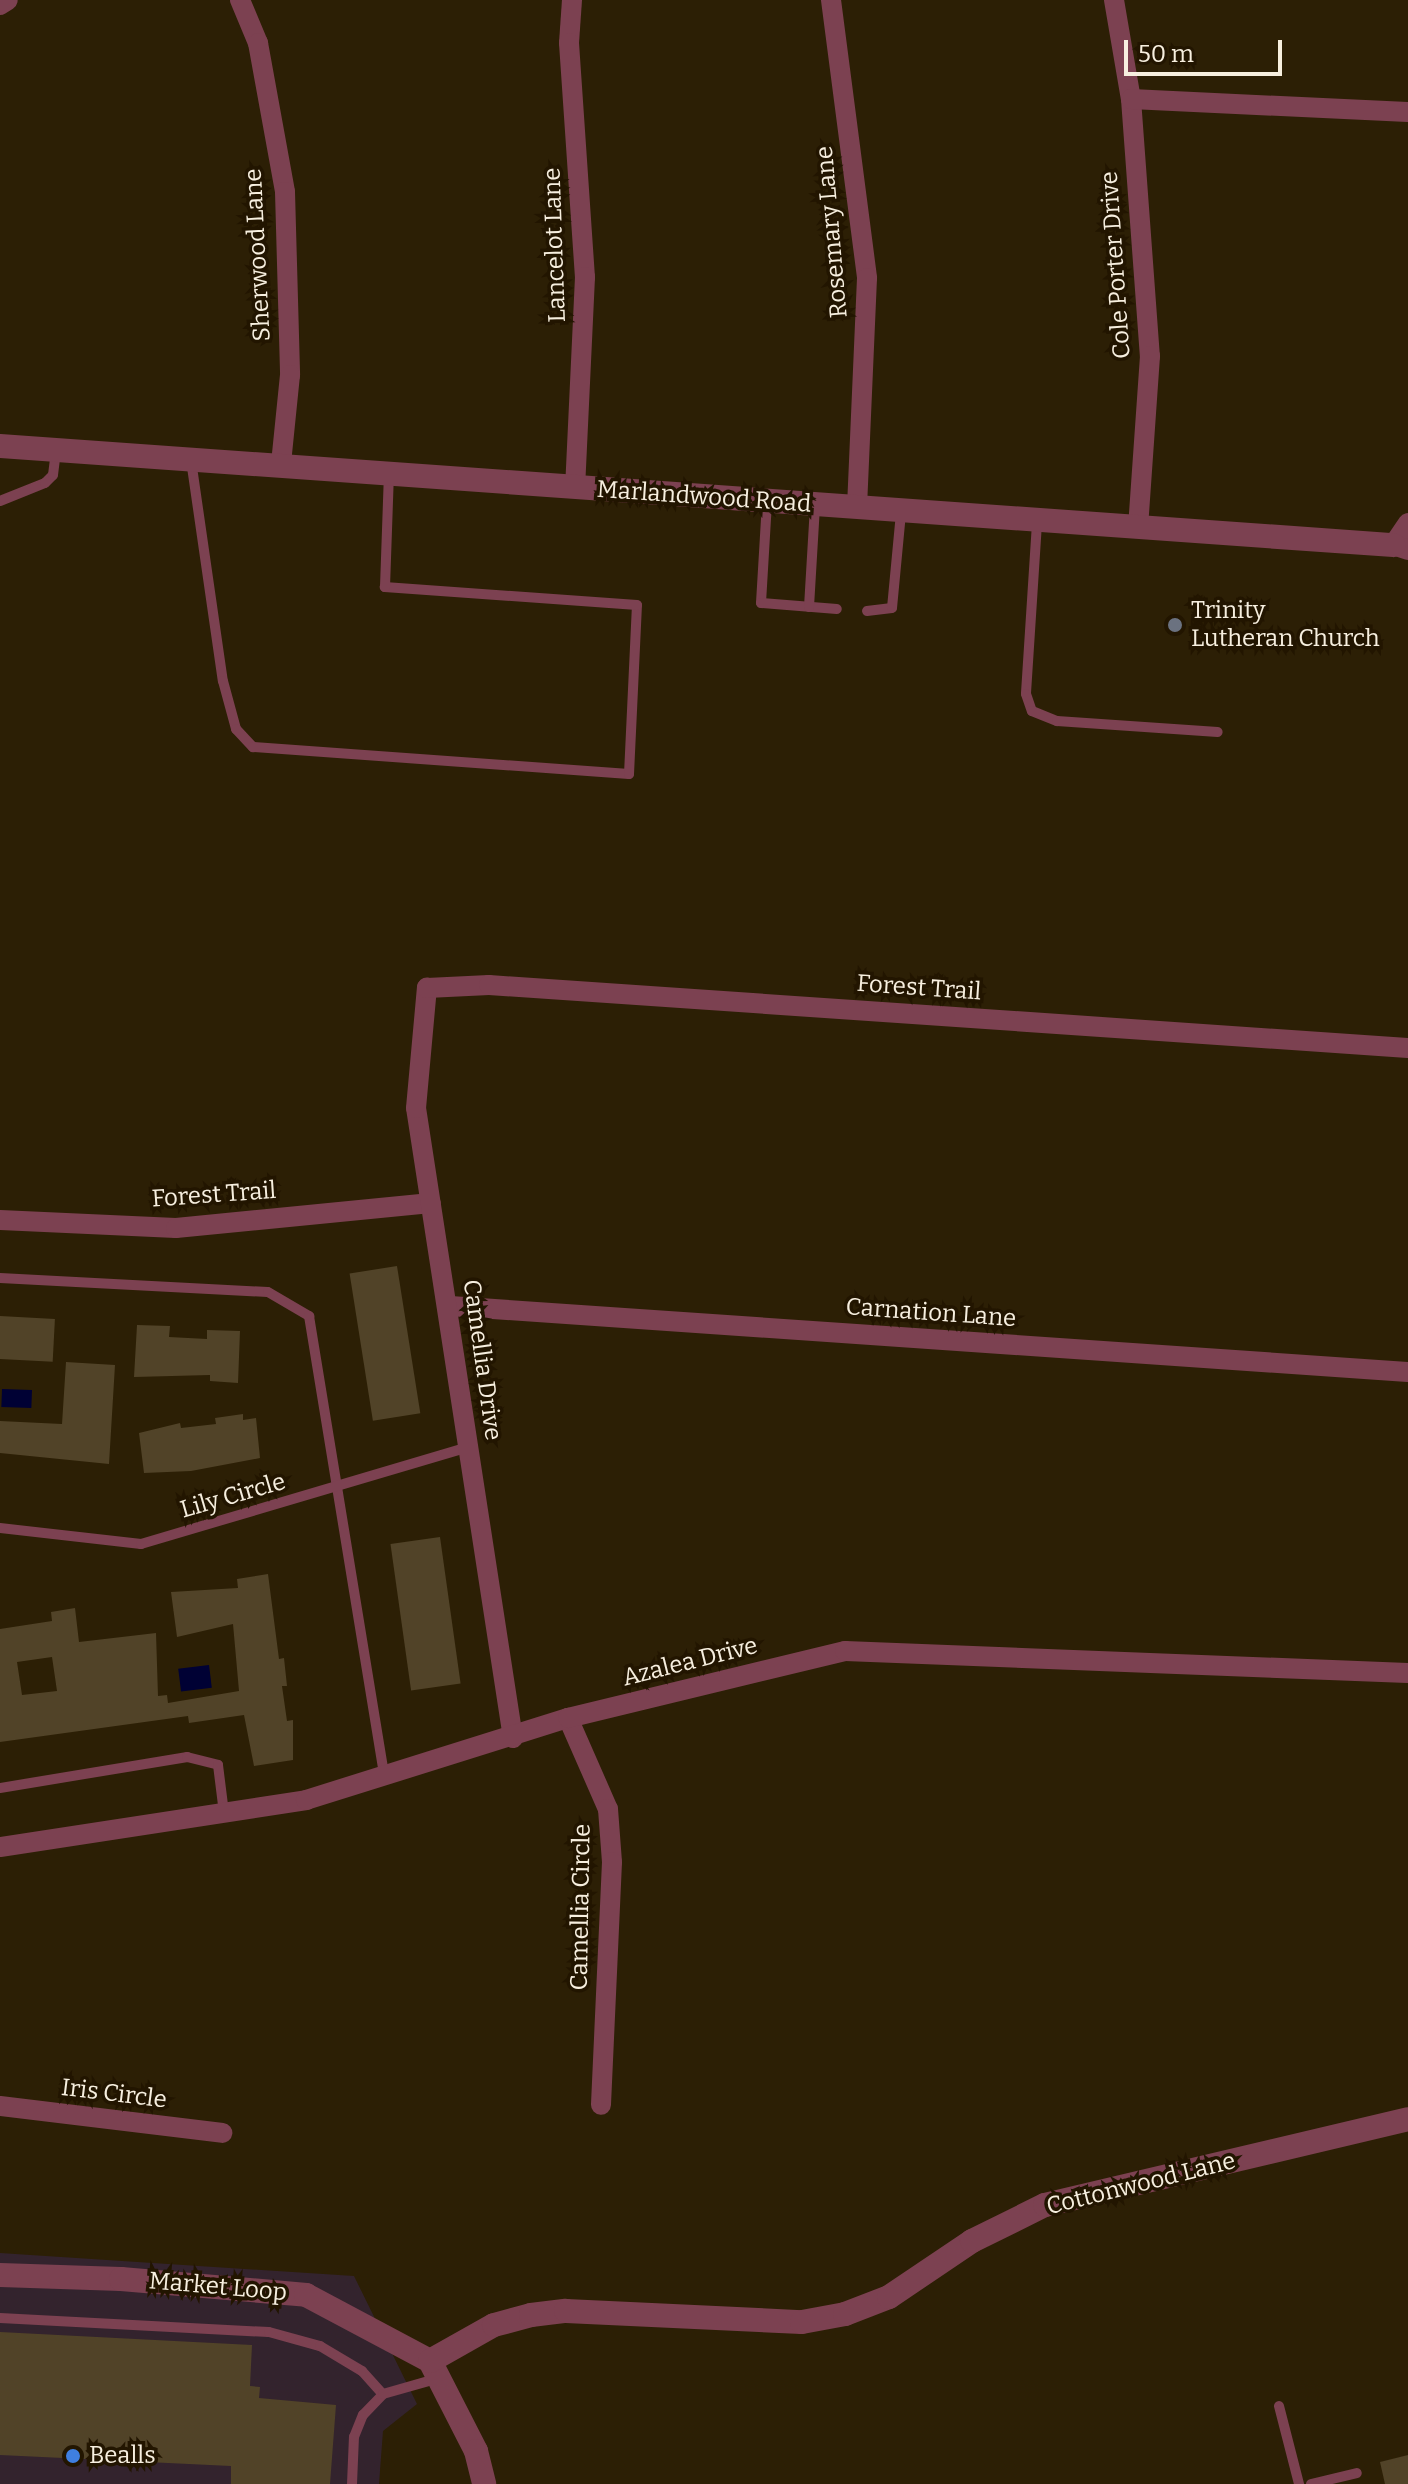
<!DOCTYPE html>
<style>
body{margin:0}
#map{position:relative;width:1408px;height:2484px;overflow:hidden;background:#2c1f05;font-family:Bitter,serif}
div>[style]{position:absolute}
[style*='--x']{left:calc(var(--x)*1px);top:calc(var(--y)*1px);width:calc(var(--w)*1px);rotate:calc(var(--a)*1deg)}
.commercial>*{inset:0;background:#33232d}
.water>*{inset:0;background:#000134;transform-origin:0 0}
.building>*{inset:0;background:#514328;transform-origin:0 0}
.service>*{height:10px;margin:-5px;padding:0 5px;transform-origin:5px;border-radius:5px;background:#7c4151}
.minor>*{height:20px;margin:-10px;padding:0 10px;transform-origin:10px;border-radius:10px;background:#7c4151}
.tertiary>*{height:24px;margin:-12px;padding:0 12px;transform-origin:12px;border-radius:12px;background:#7c4151}
.dots>*{width:22px;height:22px;translate:-50% -50%;box-sizing:border-box;border:4px solid #221500;border-radius:50%}
span{translate:-50% -50%;white-space:nowrap;text-align:center;line-height:1.15;-webkit-text-stroke:7px #221500;paint-order:stroke}
.street-label{font-size:24px;color:#f7efdf}
.poi-label{font-size:24px;color:#f7efdf}
.left{translate:0 -50%;text-align:left}
.scale{position:absolute;left:1124px;top:40px;width:158px;height:36px;box-sizing:border-box;border:4px solid #f7efdf;border-top:0;padding-left:10px;font-size:24px;line-height:28px;white-space:nowrap;color:#f7efdf;-webkit-text-stroke:6px #221500;paint-order:stroke}
</style>
<div id="map">
<div class="commercial">
<i style="clip-path:polygon(0 2253px,354px 2276px,417px 2404px,383px 2431px,379px 2484px,0 2484px)"></i>
</div>
<div class="water">
<i style="left:2px;top:1389px;width:30px;height:18px;rotate:2deg"></i>
<i style="left:209px;top:1665px;width:23px;height:31px;rotate:83deg"></i>
</div>
<div class="building">
<i style="left:397px;top:1266px;width:149px;height:48px;rotate:81deg"></i>
<i style="left:0;top:1316px;width:55px;height:43px;rotate:3deg"></i>
<i style="clip-path:polygon(137px 1325px,170px 1326px,169px 1337px,207px 1339px,207px 1330px,240px 1331px,238px 1383px,210px 1381px,210px 1375px,134px 1377px)"></i>
<i style="clip-path:polygon(66px 1362px,115px 1365px,109px 1464px,0 1453px,0 1421px,62px 1424px)"></i>
<i style="clip-path:polygon(243px 1414px,243px 1420px,256px 1418px,260px 1458px,191px 1471px,144px 1473px,139px 1433px,180px 1423px,181px 1428px,216px 1424px,215px 1418px)"></i>
<i style="left:440px;top:1537px;width:148px;height:50px;rotate:82deg"></i>
<i style="clip-path:polygon(evenodd,268px 1574px,279px 1659px,284px 1658px,287px 1686px,282px 1686px,287px 1721px,293px 1720px,293px 1760px,254px 1766px,244px 1715px,189px 1723px,188px 1716px,0 1742px,0 1629px,52px 1621px,51px 1612px,75px 1608px,79px 1642px,156px 1633px,158px 1696px,167px 1695px,168px 1703px,239px 1691px,233px 1624px,177px 1637px,171px 1592px,238px 1588px,237px 1579px,268px 1574px,52px 1657px,57px 1691px,22px 1695px,17px 1662px,52px 1657px)"></i>
<i style="clip-path:polygon(0 2332px,252px 2345px,250px 2386px,260px 2387px,259px 2398px,336px 2405px,330px 2484px,231px 2484px,231px 2466px,0 2455px)"></i>
<i style="clip-path:polygon(1408px 2455px,1408px 2484px,1385px 2484px,1380px 2462px)"></i>
</div>
<div class="service">
<i style="--x:191;--y:460;--w:223;--a:81.8"></i>
<i style="--x:223;--y:681;--w:50;--a:74.8"></i>
<i style="--x:236;--y:729;--w:25;--a:47"></i>
<i style="--x:253;--y:747;--w:377;--a:4.1"></i>
<i style="--x:629;--y:774;--w:169;--a:-87.3"></i>
<i style="--x:637;--y:605;--w:253;--a:-175.9"></i>
<i style="--x:385;--y:587;--w:112;--a:-88"></i>
<i style="--x:0;--y:501;--w:48;--a:-21.8"></i>
<i style="--x:45;--y:483;--w:11;--a:-45"></i>
<i style="--x:53;--y:475;--w:23;--a:-83"></i>
<i style="--x:767;--y:502;--w:101;--a:93.4"></i>
<i style="--x:761;--y:603;--w:76;--a:4.5"></i>
<i style="--x:1037;--y:523;--w:171;--a:93.7"></i>
<i style="--x:1026;--y:694;--w:18;--a:71"></i>
<i style="--x:1032;--y:711;--w:27;--a:22"></i>
<i style="--x:1057;--y:721;--w:161;--a:3.9"></i>
<i style="--x:809;--y:607;--w:102;--a:-86.6"></i>
<i style="--x:867;--y:611;--w:25;--a:-7"></i>
<i style="--x:892;--y:608;--w:96;--a:-84.6"></i>
<i style="--x:0;--y:1278;--w:268;--a:3"></i>
<i style="--x:268;--y:1292;--w:48;--a:30.3"></i>
<i style="--x:309;--y:1316;--w:466;--a:80.7"></i>
<i style="--x:0;--y:1528;--w:142;--a:6.5"></i>
<i style="--x:141;--y:1544;--w:342;--a:-16.5"></i>
<i style="--x:0;--y:1788;--w:190;--a:-9.4"></i>
<i style="--x:187;--y:1757;--w:32;--a:14"></i>
<i style="--x:218;--y:1765;--w:48;--a:82.9"></i>
<i style="--x:0;--y:2318;--w:269;--a:3"></i>
<i style="--x:269;--y:2332;--w:53;--a:15.4"></i>
<i style="--x:320;--y:2346;--w:49;--a:30.8"></i>
<i style="--x:362;--y:2371;--w:31;--a:48"></i>
<i style="--x:1279;--y:2406;--w:81;--a:75.6"></i>
<i style="--x:352;--y:2484;--w:47;--a:-87.6"></i>
<i style="--x:354;--y:2437;--w:24;--a:-68"></i>
<i style="--x:363;--y:2415;--w:29;--a:-46"></i>
<i style="--x:383;--y:2394;--w:58;--a:-15.9"></i>
<i style="--x:1311;--y:2484;--w:47;--a:-13.4"></i>
</div>
<div class="minor">
<i style="--x:240;--y:0;--w:47;--a:67.3"></i>
<i style="--x:258;--y:43;--w:151;--a:79.7"></i>
<i style="--x:285;--y:192;--w:183;--a:88.4"></i>
<i style="--x:290;--y:375;--w:89;--a:95.8"></i>
<i style="--x:572;--y:0;--w:43;--a:94"></i>
<i style="--x:569;--y:43;--w:235;--a:86.1"></i>
<i style="--x:585;--y:277;--w:211;--a:92.7"></i>
<i style="--x:831;--y:0;--w:280;--a:82.6"></i>
<i style="--x:867;--y:278;--w:230;--a:92.5"></i>
<i style="--x:1114;--y:0;--w:100;--a:80.3"></i>
<i style="--x:1131;--y:99;--w:258;--a:85.8"></i>
<i style="--x:1150;--y:356;--w:172;--a:94"></i>
<i style="--x:0;--y:5;--w:9;--a:-32"></i>
<i style="--x:1131;--y:99;--w:277;--a:2.7"></i>
<i style="--x:1408;--y:523;--w:27;--a:124"></i>
<i style="--x:1393;--y:545;--w:16;--a:18"></i>
<i style="--x:0;--y:1220;--w:176;--a:2.6"></i>
<i style="--x:176;--y:1228;--w:256;--a:-5.6"></i>
<i style="--x:450;--y:1306;--w:960;--a:3.94"></i>
<i style="--x:568;--y:1718;--w:99;--a:66.3"></i>
<i style="--x:608;--y:1809;--w:53;--a:85.7"></i>
<i style="--x:612;--y:1862;--w:243;--a:92.6"></i>
<i style="--x:513;--y:1738;--w:637;--a:-98.75"></i>
<i style="--x:416;--y:1108;--w:121;--a:-84.8"></i>
<i style="--x:427;--y:988;--w:62;--a:-2.8"></i>
<i style="--x:489;--y:985;--w:921;--a:3.92"></i>
<i style="--x:0;--y:1847;--w:310;--a:-8.7"></i>
<i style="--x:306;--y:1800;--w:275;--a:-17.4"></i>
<i style="--x:568;--y:1718;--w:285;--a:-13.6"></i>
<i style="--x:845;--y:1651;--w:563;--a:2.24"></i>
<i style="--x:0;--y:2106;--w:224;--a:6.9"></i>
</div>
<div class="tertiary">
<i style="--x:0;--y:446;--w:1397;--a:4.07"></i>
<i style="--x:0;--y:2275;--w:121;--a:1.9"></i>
<i style="--x:121;--y:2279;--w:186;--a:4.9"></i>
<i style="--x:306;--y:2295;--w:140;--a:28"></i>
<i style="--x:430;--y:2361;--w:101;--a:62.9"></i>
<i style="--x:476;--y:2451;--w:34;--a:76"></i>
<i style="--x:430;--y:2361;--w:73;--a:-29.4"></i>
<i style="--x:494;--y:2325;--w:38;--a:-15"></i>
<i style="--x:531;--y:2315;--w:35;--a:-7"></i>
<i style="--x:566;--y:2311;--w:236;--a:2.7"></i>
<i style="--x:802;--y:2322;--w:44;--a:-10.5"></i>
<i style="--x:845;--y:2314;--w:47;--a:-21.1"></i>
<i style="--x:889;--y:2297;--w:100;--a:-34"></i>
<i style="--x:972;--y:2241;--w:81;--a:-26.3"></i>
<i style="--x:1045;--y:2205;--w:373;--a:-13.3"></i>
</div>
<div class="dots">
<i style="left:1175px;top:625px;background:#6b7280"></i>
<i style="left:73px;top:2456px;background:#3f7fe0"></i>
</div>
<div class="street-label">
<span style="left:832px;top:232px;rotate:-95deg">Rosemary Lane</span>
<span style="left:555px;top:245px;rotate:-92deg">Lancelot Lane</span>
<span style="left:258px;top:255px;rotate:-93deg">Sherwood Lane</span>
<span style="left:1116px;top:265px;rotate:-94deg">Cole Porter Drive</span>
<span style="left:704px;top:497px;rotate:4deg">Marlandwood Road</span>
<span style="left:919px;top:988px;rotate:4deg">Forest Trail</span>
<span style="left:214px;top:1195px;rotate:-4deg">Forest Trail</span>
<span style="left:931px;top:1313px;rotate:4deg">Carnation Lane</span>
<span style="left:482px;top:1360px;rotate:82deg">Camellia Drive</span>
<span style="left:233px;top:1496px;rotate:-16deg">Lily Circle</span>
<span style="left:690px;top:1662px;rotate:-14deg">Azalea Drive</span>
<span style="left:581px;top:1907px;rotate:-89deg">Camellia Circle</span>
<span style="left:114px;top:2094px;rotate:7deg">Iris Circle</span>
<span style="left:1141px;top:2184px;rotate:-14deg">Cottonwood Lane</span>
<span style="left:218px;top:2287px;rotate:5deg">Market Loop</span>
</div>
<div class="poi-label">
<span class="left" style="left:1191px;top:625px">Trinity<br>Lutheran Church</span>
<span class="left" style="left:89px;top:2456px">Bealls</span>
</div>
<div class="scale">50 m</div>
</div>
